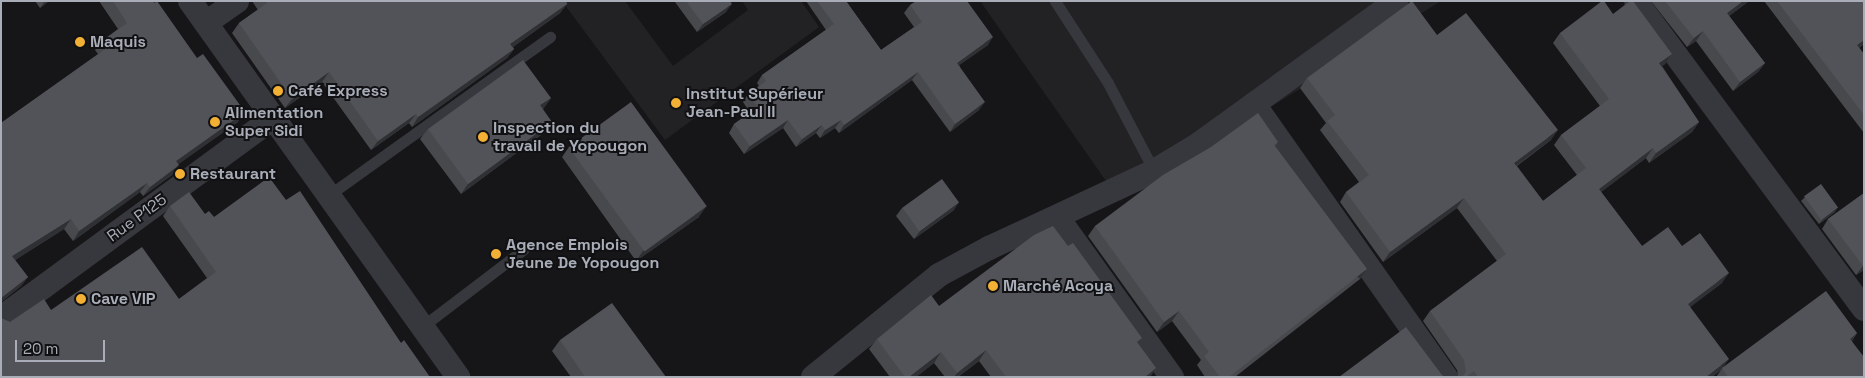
<!DOCTYPE html>
<meta charset="utf-8">
<style>
body{margin:0}
#map{position:relative;width:1865px;height:378px;overflow:hidden;background:#161618;font-family:"Space Grotesk",sans-serif}
div>[style]{position:absolute}
[style*='--x']{left:calc(var(--x)*1px);top:calc(var(--y)*1px);width:calc(var(--w)*1px);rotate:calc(var(--a)*1deg)}
.built>*{inset:0;background:#222225}
.service>*{height:11px;margin:-5.5px;padding:0 5.5px;transform-origin:5.5px;border-radius:5.5px;background:#37383d}
.minor>*{height:24px;margin:-12px;padding:0 12px;transform-origin:12px;border-radius:12px;background:#37383d}
.wall>*{inset:0;background:#47494d}
.shaded-wall>*{inset:0;background:#2f3033;transform-origin:0 0}
.building>*{inset:0;background:#525359;transform-origin:0 0}
.dots>*{width:14px;height:14px;translate:-50% -50%;box-sizing:border-box;border:2px solid #111113;border-radius:50%}
span{translate:-50% -50%;white-space:nowrap;text-align:center;line-height:1.15;-webkit-text-stroke:4px #111113;paint-order:stroke}
.poi-label{font-size:16px;color:#a8adb8;font-weight:700}
.left{translate:0 -50%;text-align:left}
.street-label{font-size:16px;color:#a8adb8}
.frame{position:absolute;inset:0;border:2px solid #a8adb8;pointer-events:none}
.scale{position:absolute;left:15px;top:340px;width:90px;height:22px;box-sizing:border-box;border:2px solid #a8adb8;border-top:0;padding-left:6px;font-size:15px;line-height:18px;white-space:nowrap;color:#a8adb8;-webkit-text-stroke:4px #111113;paint-order:stroke}
</style>
<div id="map">
<div class="built">
<i style="clip-path:polygon(562px 1px,625px 1px,673px 66px,748px 10px,742px 1px,801px 1px,819px 27px,665px 140px)"></i>
<i style="clip-path:polygon(980px 1px,1441px 1px,1120px 201px)"></i>
</div>
<div class="service">
<i style="--x:1055;--y:1;--w:98;--a:57.1"></i>
<i style="--x:1108;--y:83;--w:99;--a:62.4"></i>
<i style="--x:329;--y:195;--w:272;--a:-35.6"></i>
<i style="--x:423;--y:326;--w:127;--a:-37.3"></i>
</div>
<div class="minor">
<i style="--x:190;--y:1;--w:462;--a:54.5"></i>
<i style="--x:1636;--y:1;--w:383;--a:53.5"></i>
<i style="--x:206;--y:23;--w:38;--a:-35"></i>
<i style="--x:1254;--y:104;--w:334;--a:54.9"></i>
<i style="--x:1058;--y:218;--w:196;--a:54.4"></i>
<i style="--x:1;--y:318;--w:338;--a:-36.3"></i>
<i style="--x:813;--y:377;--w:162;--a:-39"></i>
<i style="--x:939;--y:275;--w:57;--a:-28.4"></i>
<i style="--x:989;--y:248;--w:182;--a:-25"></i>
<i style="--x:1154;--y:171;--w:49;--a:-30.8"></i>
<i style="--x:1196;--y:146;--w:247;--a:-35.9"></i>
</div>
<div class="wall">
<i style="clip-path:polygon(35px 1px,49px 1px,40px 8px)"></i>
<i style="clip-path:polygon(99px 1px,153px 1px,238px 122px,178px 164px,172px 175px,143px 196px,140px 192px,73px 241px,64px 229px,15px 260px,28px 277px,21px 286px,1px 302px,1px 123px,98px 54px,95px 50px,102px 41px,118px 29px)"></i>
<i style="clip-path:polygon(252px 1px,566px 1px,567px 4px,560px 13px,513px 47px,514px 49px,507px 58px,412px 127px,409px 123px,371px 150px,322px 82px,285px 108px,232px 33px,239px 23px,258px 10px)"></i>
<i style="clip-path:polygon(676px 1px,730px 1px,726px 12px,697px 32px,675px 2px)"></i>
<i style="clip-path:polygon(806px 1px,846px 1px,881px 50px,914px 27px,904px 13px,910px 5px,988px 45px,959px 65px,979px 110px,950px 132px,912px 80px,839px 133px,835px 128px,820px 138px,816px 133px,796px 147px,783px 128px,744px 154px,729px 133px,734px 124px,750px 113px,743px 102px,748px 94px,759px 86px,757px 83px,762px 75px,826px 30px)"></i>
<i style="clip-path:polygon(1651px 1px,1749px 1px,1729px 16px,1765px 63px,1758px 72px,1733px 91px,1696px 41px,1687px 47px)"></i>
<i style="clip-path:polygon(1764px 1px,1864px 1px,1864px 44px,1859px 48px,1864px 54px,1864px 133px)"></i>
<i style="clip-path:polygon(1613px 14px,1672px 54px,1665px 64px,1662px 66px,1699px 122px,1692px 132px,1649px 163px,1646px 158px,1601px 192px,1642px 246px,1682px 246px,1722px 283px,1690px 307px,1723px 368px,1857px 333px,1852px 341px,1864px 377px,1716px 377px,1721px 370px,1712px 377px,1458px 377px,1457px 370px,1423px 321px,1430px 311px,1497px 261px,1457px 208px,1383px 262px,1340px 202px,1346px 192px,1359px 182px,1320px 130px,1326px 123px,1300px 88px,1307px 78px,1437px 35px,1551px 140px,1517px 166px,1543px 201px,1577px 175px,1554px 145px,1561px 135px,1600px 106px,1553px 43px,1560px 33px)"></i>
<i style="clip-path:polygon(551px 98px,543px 109px,545px 132px,461px 194px,420px 139px,428px 129px)"></i>
<i style="clip-path:polygon(1278px 142px,1275px 146px,1367px 269px,1360px 279px,1235px 377px,1205px 377px,1197px 365px,1201px 360px,1172px 321px,1157px 332px,1088px 236px,1095px 226px)"></i>
<i style="clip-path:polygon(569px 147px,699px 217px,636px 261px,562px 157px)"></i>
<i style="clip-path:polygon(1864px 193px,1864px 270px,1856px 275px,1822px 229px,1828px 219px)"></i>
<i style="clip-path:polygon(1805px 197px,1835px 212px,1819px 224px,1801px 201px)"></i>
<i style="clip-path:polygon(286px 200px,401px 343px,1px 377px,1px 318px,10px 322px,51px 310px,179px 299px,207px 278px,163px 216px,170px 206px,214px 217px)"></i>
<i style="clip-path:polygon(902px 208px,954px 210px,914px 239px,896px 216px)"></i>
<i style="clip-path:polygon(939px 306px,1138px 344px,1156px 368px,1150px 377px,991px 377px,979px 361px,958px 377px,945px 377px,934px 363px,916px 377px,890px 377px,869px 349px,877px 339px)"></i>
<i style="clip-path:polygon(560px 340px,666px 377px,571px 377px,552px 351px)"></i>
</div>
<div class="shaded-wall">
<i style="clip-path:polygon(45px 1px,49px 1px,40px 8px)"></i>
<i style="clip-path:polygon(1743px 1px,1749px 1px,1721px 22px,1727px 13px)"></i>
<i style="clip-path:polygon(567px 4px,560px 13px,504px 53px,510px 44px)"></i>
<i style="clip-path:polygon(732px 4px,726px 12px,697px 32px,703px 24px)"></i>
<i style="clip-path:polygon(1703px 31px,1696px 41px,1687px 47px,1694px 38px)"></i>
<i style="clip-path:polygon(993px 37px,988px 45px,951px 71px,957px 63px)"></i>
<i style="clip-path:polygon(1864px 40px,1864px 44px,1850px 54px,1857px 45px)"></i>
<i style="clip-path:polygon(514px 49px,507px 58px,412px 127px,418px 117px)"></i>
<i style="clip-path:polygon(1672px 54px,1665px 64px,1653px 73px,1659px 63px)"></i>
<i style="clip-path:polygon(1765px 63px,1758px 72px,1733px 91px,1740px 82px)"></i>
<i style="clip-path:polygon(329px 72px,322px 82px,285px 108px,292px 99px)"></i>
<i style="clip-path:polygon(918px 72px,912px 80px,839px 133px,844px 125px)"></i>
<i style="clip-path:polygon(551px 98px,544px 108px,533px 116px,540px 105px)"></i>
<i style="clip-path:polygon(985px 102px,979px 110px,950px 132px,955px 124px)"></i>
<i style="clip-path:polygon(245px 112px,238px 122px,169px 171px,176px 161px)"></i>
<i style="clip-path:polygon(416px 114px,409px 123px,371px 150px,378px 141px)"></i>
<i style="clip-path:polygon(788px 120px,783px 128px,744px 154px,750px 146px)"></i>
<i style="clip-path:polygon(841px 120px,835px 128px,820px 138px,825px 130px)"></i>
<i style="clip-path:polygon(552px 122px,545px 132px,461px 194px,468px 184px)"></i>
<i style="clip-path:polygon(1699px 122px,1692px 132px,1649px 163px,1656px 153px)"></i>
<i style="clip-path:polygon(822px 125px,816px 133px,796px 147px,802px 139px)"></i>
<i style="clip-path:polygon(1558px 130px,1551px 140px,1508px 172px,1514px 163px)"></i>
<i style="clip-path:polygon(1653px 148px,1646px 158px,1592px 199px,1599px 189px)"></i>
<i style="clip-path:polygon(179px 165px,172px 175px,143px 196px,150px 187px)"></i>
<i style="clip-path:polygon(147px 183px,140px 192px,73px 241px,79px 231px)"></i>
<i style="clip-path:polygon(1464px 198px,1457px 208px,1383px 262px,1390px 252px)"></i>
<i style="clip-path:polygon(959px 202px,954px 210px,914px 239px,920px 231px)"></i>
<i style="clip-path:polygon(706px 207px,699px 217px,636px 261px,643px 251px)"></i>
<i style="clip-path:polygon(1838px 207px,1835px 212px,1819px 224px,1822px 220px)"></i>
<i style="clip-path:polygon(71px 219px,64px 229px,6px 266px,12px 256px)"></i>
<i style="clip-path:polygon(1864px 265px,1864px 270px,1856px 275px,1863px 266px)"></i>
<i style="left:1367px;top:269px;width:12px;height:175px;rotate:125deg"></i>
<i style="clip-path:polygon(1729px 273px,1722px 283px,1681px 314px,1688px 304px)"></i>
<i style="clip-path:polygon(28px 277px,21px 286px,1px 302px,1px 298px)"></i>
<i style="clip-path:polygon(1179px 311px,1172px 321px,1157px 332px,1164px 322px)"></i>
<i style="clip-path:polygon(1857px 333px,1850px 343px,1850px 339px)"></i>
<i style="clip-path:polygon(986px 350px,979px 361px,958px 377px,954px 377px,957px 373px)"></i>
<i style="clip-path:polygon(941px 352px,934px 363px,916px 377px,909px 377px)"></i>
<i style="clip-path:polygon(1729px 359px,1722px 369px,1712px 377px,1706px 377px)"></i>
<i style="clip-path:polygon(1156px 368px,1150px 377px,1145px 377px)"></i>
</div>
<div class="building">
<i style="clip-path:polygon(113px 1px,153px 1px,154px 3px,157px 1px,197px 58px,203px 54px,245px 112px,176px 161px,179px 165px,150px 187px,147px 183px,79px 231px,71px 219px,12px 256px,28px 277px,1px 298px,1px 123px,107px 48px,102px 41px,127px 23px)"></i>
<i style="clip-path:polygon(266px 1px,566px 1px,567px 4px,510px 44px,514px 49px,418px 117px,416px 114px,378px 141px,329px 72px,292px 99px,239px 23px,267px 3px)"></i>
<i style="clip-path:polygon(686px 1px,730px 1px,732px 4px,703px 24px)"></i>
<i style="clip-path:polygon(817px 1px,846px 1px,881px 50px,922px 22px,910px 5px,916px 1px,967px 1px,993px 37px,957px 63px,985px 102px,955px 124px,918px 72px,844px 125px,841px 120px,825px 130px,822px 125px,802px 139px,788px 120px,750px 146px,734px 124px,758px 107px,748px 94px,766px 81px,762px 75px,834px 24px)"></i>
<i style="clip-path:polygon(1412px 1px,1437px 35px,1466px 13px,1558px 130px,1514px 163px,1543px 201px,1586px 168px,1561px 135px,1609px 99px,1560px 33px,1602px 1px,1604px 1px,1613px 14px,1630px 1px,1633px 1px,1672px 54px,1659px 63px,1699px 122px,1656px 153px,1653px 148px,1599px 189px,1642px 246px,1668px 227px,1682px 246px,1700px 233px,1729px 273px,1688px 304px,1729px 359px,1706px 377px,1478px 377px,1474px 371px,1466px 377px,1462px 377px,1466px 372px,1464px 360px,1430px 311px,1506px 254px,1464px 198px,1390px 252px,1346px 192px,1369px 175px,1327px 121px,1335px 115px,1307px 78px)"></i>
<i style="clip-path:polygon(1665px 1px,1743px 1px,1727px 13px,1765px 63px,1740px 82px,1703px 31px,1694px 38px)"></i>
<i style="clip-path:polygon(1777px 1px,1864px 1px,1864px 40px,1857px 45px,1864px 54px,1864px 115px)"></i>
<i style="clip-path:polygon(523px 60px,551px 98px,540px 105px,552px 122px,468px 184px,428px 129px)"></i>
<i style="left:631px;top:102px;width:129px;height:77px;rotate:54deg"></i>
<i style="clip-path:polygon(1258px 113px,1278px 142px,1274px 145px,1367px 269px,1229px 377px,1220px 377px,1204px 356px,1209px 352px,1179px 311px,1164px 322px,1095px 226px,1163px 175px,1211px 147px)"></i>
<i style="clip-path:polygon(269px 177px,286px 200px,300px 191px,401px 343px,404px 340px,430px 377px,1px 377px,1px 334px,3px 333px,1px 331px,1px 318px,10px 322px,44px 299px,51px 310px,142px 247px,179px 299px,216px 272px,170px 206px,189px 192px,205px 214px,209px 211px,214px 217px)"></i>
<i style="left:942px;top:179px;width:29px;height:49px;rotate:54deg"></i>
<i style="left:1821px;top:184px;width:29px;height:21px;rotate:54deg"></i>
<i style="clip-path:polygon(1864px 193px,1864px 265px,1863px 266px,1828px 219px)"></i>
<i style="clip-path:polygon(1053px 226px,1068px 246px,1073px 243px,1142px 338px,1137px 342px,1156px 368px,1145px 377px,1006px 377px,986px 350px,957px 373px,941px 352px,909px 377px,905px 377px,877px 339px,931px 295px,939px 306px,1034px 235px)"></i>
<i style="clip-path:polygon(1826px 291px,1857px 333px,1850px 339px,1864px 357px,1864px 377px,1728px 377px,1722px 368px)"></i>
<i style="clip-path:polygon(612px 303px,666px 377px,585px 377px,560px 340px)"></i>
<i style="clip-path:polygon(1406px 327px,1442px 375px,1445px 377px,1339px 377px)"></i>
</div>
<div class="dots">
<i style="left:80px;top:42px;background:#f2b134"></i>
<i style="left:278px;top:91px;background:#f2b134"></i>
<i style="left:676px;top:103px;background:#f2b134"></i>
<i style="left:215px;top:122px;background:#f2b134"></i>
<i style="left:483px;top:137px;background:#f2b134"></i>
<i style="left:180px;top:174px;background:#f2b134"></i>
<i style="left:496px;top:254px;background:#f2b134"></i>
<i style="left:993px;top:286px;background:#f2b134"></i>
<i style="left:81px;top:299px;background:#f2b134"></i>
</div>
<div class="poi-label">
<span class="left" style="left:90px;top:42px">Maquis</span>
<span class="left" style="left:288px;top:91px">Café Express</span>
<span class="left" style="left:686px;top:103px">Institut Supérieur<br>Jean-Paul II</span>
<span class="left" style="left:225px;top:122px">Alimentation<br>Super Sidi</span>
<span class="left" style="left:493px;top:137px">Inspection du<br>travail de Yopougon</span>
<span class="left" style="left:190px;top:174px">Restaurant</span>
<span class="left" style="left:506px;top:254px">Agence Emplois<br>Jeune De Yopougon</span>
<span class="left" style="left:1003px;top:286px">Marché Acoya</span>
<span class="left" style="left:91px;top:299px">Cave VIP</span>
</div>
<div class="street-label">
<span style="left:137px;top:218px;rotate:-36deg">Rue P125</span>
</div>
<div class="frame"></div>
<div class="scale">20 m</div>
</div>
